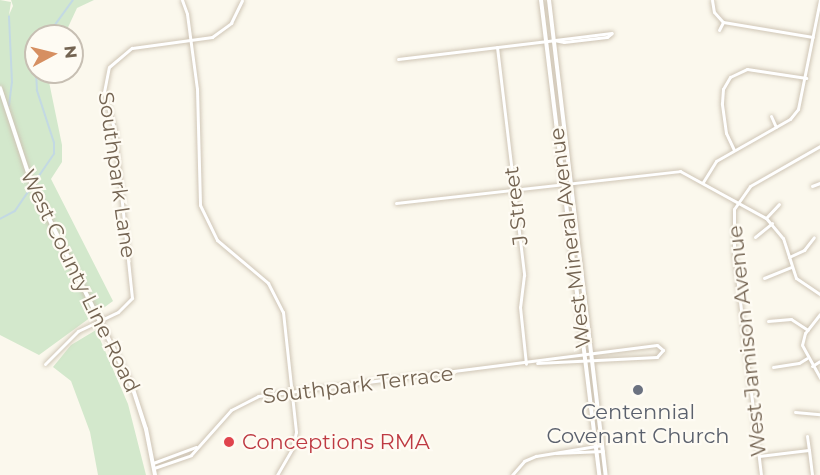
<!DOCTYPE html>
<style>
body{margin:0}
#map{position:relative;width:820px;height:475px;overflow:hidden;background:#fbf8ed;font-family:Montserrat,sans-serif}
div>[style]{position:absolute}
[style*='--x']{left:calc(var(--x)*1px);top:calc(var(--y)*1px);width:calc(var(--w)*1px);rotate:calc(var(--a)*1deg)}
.green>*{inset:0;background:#d3e8cc}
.stream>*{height:1.5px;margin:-0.75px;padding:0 0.75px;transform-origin:0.75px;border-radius:0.75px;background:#c3d9e3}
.roads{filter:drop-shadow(0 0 2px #cdc3b3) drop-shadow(0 0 2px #cdc3b3)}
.street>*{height:3px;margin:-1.5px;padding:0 1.5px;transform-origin:1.5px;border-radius:1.5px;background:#fff}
.secondary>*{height:4px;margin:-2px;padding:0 2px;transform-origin:2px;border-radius:2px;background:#fff}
.dots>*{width:16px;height:16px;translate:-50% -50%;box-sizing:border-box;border:3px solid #fefbf3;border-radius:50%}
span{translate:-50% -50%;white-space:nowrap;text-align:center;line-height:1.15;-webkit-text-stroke:4.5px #fefbf3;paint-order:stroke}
.street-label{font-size:21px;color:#746452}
.worship-label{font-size:21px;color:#5b616d}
.health-label{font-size:21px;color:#be3a42}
.left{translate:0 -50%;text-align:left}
.north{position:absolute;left:24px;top:24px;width:60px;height:60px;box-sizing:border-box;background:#fefbf3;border:2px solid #c7bfb3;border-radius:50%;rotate:83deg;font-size:16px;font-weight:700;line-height:24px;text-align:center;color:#746452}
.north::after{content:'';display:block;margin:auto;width:21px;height:27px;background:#d68f61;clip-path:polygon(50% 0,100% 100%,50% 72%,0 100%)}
</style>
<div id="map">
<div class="green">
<i style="clip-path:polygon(0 0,11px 2px,9px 15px,13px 6px,11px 0,94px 0,77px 8px,64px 36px,36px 36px,36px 72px,47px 72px,62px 145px,62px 162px,51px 179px,113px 301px,39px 355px,0 335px)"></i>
<i style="clip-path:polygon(96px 330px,128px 404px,146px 475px,98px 475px,90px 432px,71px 381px,53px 367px,71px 345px)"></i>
</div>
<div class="stream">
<i style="--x:47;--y:36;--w:44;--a:-54.2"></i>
<i style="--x:9;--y:106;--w:23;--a:-83"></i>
<i style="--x:12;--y:83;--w:66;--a:-92.6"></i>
<i style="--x:0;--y:219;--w:17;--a:-28"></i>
<i style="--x:15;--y:211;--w:69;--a:-55.6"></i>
<i style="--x:54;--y:154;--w:11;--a:-90"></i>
<i style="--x:54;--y:143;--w:55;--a:-108.1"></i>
<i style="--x:37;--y:91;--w:21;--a:-93"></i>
</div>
<div class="roads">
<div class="street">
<i style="--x:182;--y:0;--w:15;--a:70"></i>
<i style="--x:187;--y:14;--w:76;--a:82.4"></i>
<i style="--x:197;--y:89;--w:116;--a:88.5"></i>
<i style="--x:200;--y:205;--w:39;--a:64"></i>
<i style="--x:217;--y:240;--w:67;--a:40.1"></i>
<i style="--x:268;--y:283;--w:33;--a:63"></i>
<i style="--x:283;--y:312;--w:121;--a:83.8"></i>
<i style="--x:296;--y:432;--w:17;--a:103"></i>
<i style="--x:292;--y:449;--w:30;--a:120"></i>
<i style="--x:712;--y:0;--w:12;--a:81"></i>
<i style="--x:714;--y:12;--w:13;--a:48"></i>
<i style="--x:723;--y:22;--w:91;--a:9.5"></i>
<i style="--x:719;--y:30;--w:9;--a:-63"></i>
<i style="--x:555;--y:40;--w:57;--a:-7"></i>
<i style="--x:497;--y:47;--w:230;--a:83.2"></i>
<i style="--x:524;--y:275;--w:32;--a:97"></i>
<i style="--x:520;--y:307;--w:57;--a:84"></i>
<i style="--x:398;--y:59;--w:157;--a:-6.9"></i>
<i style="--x:554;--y:40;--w:10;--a:11"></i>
<i style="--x:564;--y:42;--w:43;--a:-6.6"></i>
<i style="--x:607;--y:37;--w:6;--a:-39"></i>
<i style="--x:771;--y:116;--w:12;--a:66"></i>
<i style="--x:734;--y:150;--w:19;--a:-115"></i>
<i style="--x:726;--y:133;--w:30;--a:-98"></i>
<i style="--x:722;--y:103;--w:14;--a:-86"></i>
<i style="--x:723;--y:89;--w:14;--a:-60"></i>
<i style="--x:730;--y:77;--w:19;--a:-25"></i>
<i style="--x:747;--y:69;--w:60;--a:8.7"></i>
<i style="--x:703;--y:182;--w:25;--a:-58"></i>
<i style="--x:716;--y:161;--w:85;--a:-29.6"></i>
<i style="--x:790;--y:119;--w:13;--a:-51"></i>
<i style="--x:798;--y:109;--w:111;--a:-78.6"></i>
<i style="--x:812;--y:186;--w:9;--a:-21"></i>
<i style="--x:396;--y:203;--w:286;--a:-6.4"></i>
<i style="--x:680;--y:171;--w:98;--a:28.7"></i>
<i style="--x:766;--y:218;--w:26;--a:50"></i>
<i style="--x:783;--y:238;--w:42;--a:72"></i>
<i style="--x:796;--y:278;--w:29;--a:34"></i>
<i style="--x:766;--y:218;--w:19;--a:-47"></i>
<i style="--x:755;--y:237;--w:22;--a:-39"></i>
<i style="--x:789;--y:257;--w:17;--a:-25"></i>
<i style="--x:804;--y:250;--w:16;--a:-52"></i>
<i style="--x:764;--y:278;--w:29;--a:-22"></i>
<i style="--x:820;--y:314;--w:24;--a:128"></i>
<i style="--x:805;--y:333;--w:12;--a:104"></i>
<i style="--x:802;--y:345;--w:38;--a:61"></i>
<i style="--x:768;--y:321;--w:23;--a:-5"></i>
<i style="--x:791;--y:319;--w:20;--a:33"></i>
<i style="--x:45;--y:364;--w:47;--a:-45"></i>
<i style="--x:78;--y:331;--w:44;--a:-25.4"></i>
<i style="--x:118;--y:312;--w:20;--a:-45"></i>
<i style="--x:132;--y:298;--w:171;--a:-96"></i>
<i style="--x:114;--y:128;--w:37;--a:-106"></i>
<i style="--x:104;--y:92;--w:25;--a:-79"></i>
<i style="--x:109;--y:67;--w:30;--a:-40"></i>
<i style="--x:132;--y:48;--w:81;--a:-7.8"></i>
<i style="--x:212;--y:37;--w:24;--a:-36"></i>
<i style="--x:231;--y:23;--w:25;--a:-64"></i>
<i style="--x:812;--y:366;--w:9;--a:-32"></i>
<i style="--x:773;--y:367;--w:26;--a:-9"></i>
<i style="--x:799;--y:363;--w:9;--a:-32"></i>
<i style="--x:795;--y:412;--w:25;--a:5"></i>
<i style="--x:807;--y:436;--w:14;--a:82"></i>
<i style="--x:556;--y:453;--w:47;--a:-2.4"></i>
<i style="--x:759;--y:456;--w:50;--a:-6.8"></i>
<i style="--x:809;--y:450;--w:25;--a:83"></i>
<i style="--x:153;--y:463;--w:46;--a:-20.4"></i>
<i style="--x:154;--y:468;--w:39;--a:-19"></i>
<i style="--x:191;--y:455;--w:60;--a:-48.4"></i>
<i style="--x:231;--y:410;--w:30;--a:-27"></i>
<i style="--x:258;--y:396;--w:402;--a:-7.3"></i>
<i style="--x:657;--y:345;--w:8;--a:40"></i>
<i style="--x:663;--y:350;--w:9;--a:131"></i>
<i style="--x:657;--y:357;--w:120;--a:177.1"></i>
<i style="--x:512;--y:475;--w:18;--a:-49"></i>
<i style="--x:524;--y:461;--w:13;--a:-23"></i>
<i style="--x:536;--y:456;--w:67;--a:-9.5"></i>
<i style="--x:761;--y:475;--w:225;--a:-96.9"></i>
<i style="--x:734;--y:252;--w:43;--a:-90"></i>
<i style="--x:734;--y:209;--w:28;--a:-55"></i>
<i style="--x:750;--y:186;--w:81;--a:-29.7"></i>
</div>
<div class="secondary">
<i style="--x:541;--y:0;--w:479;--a:83"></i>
<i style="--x:549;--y:0;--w:478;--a:83.2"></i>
<i style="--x:0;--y:88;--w:99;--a:71.7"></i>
<i style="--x:31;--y:182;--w:228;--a:63.7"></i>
<i style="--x:132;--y:386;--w:45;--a:72"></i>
<i style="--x:146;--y:429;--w:47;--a:78.9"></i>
</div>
</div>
<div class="dots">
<i style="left:638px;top:390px;background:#6b7280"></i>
<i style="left:229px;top:442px;background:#e0444e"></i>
</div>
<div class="street-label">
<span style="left:117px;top:175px;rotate:82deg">Southpark Lane</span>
<span style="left:516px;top:206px;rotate:-97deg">J Street</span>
<span style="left:570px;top:238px;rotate:-97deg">West Mineral Avenue</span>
<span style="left:80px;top:281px;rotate:64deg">West County Line Road</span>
<span style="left:747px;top:341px;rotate:-96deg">West Jamison Avenue</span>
<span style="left:358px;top:385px;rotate:-7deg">Southpark Terrace</span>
</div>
<div class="worship-label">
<span style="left:638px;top:424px">Centennial<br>Covenant Church</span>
</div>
<div class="health-label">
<span class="left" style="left:242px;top:442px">Conceptions RMA</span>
</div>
<div class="north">N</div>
</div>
